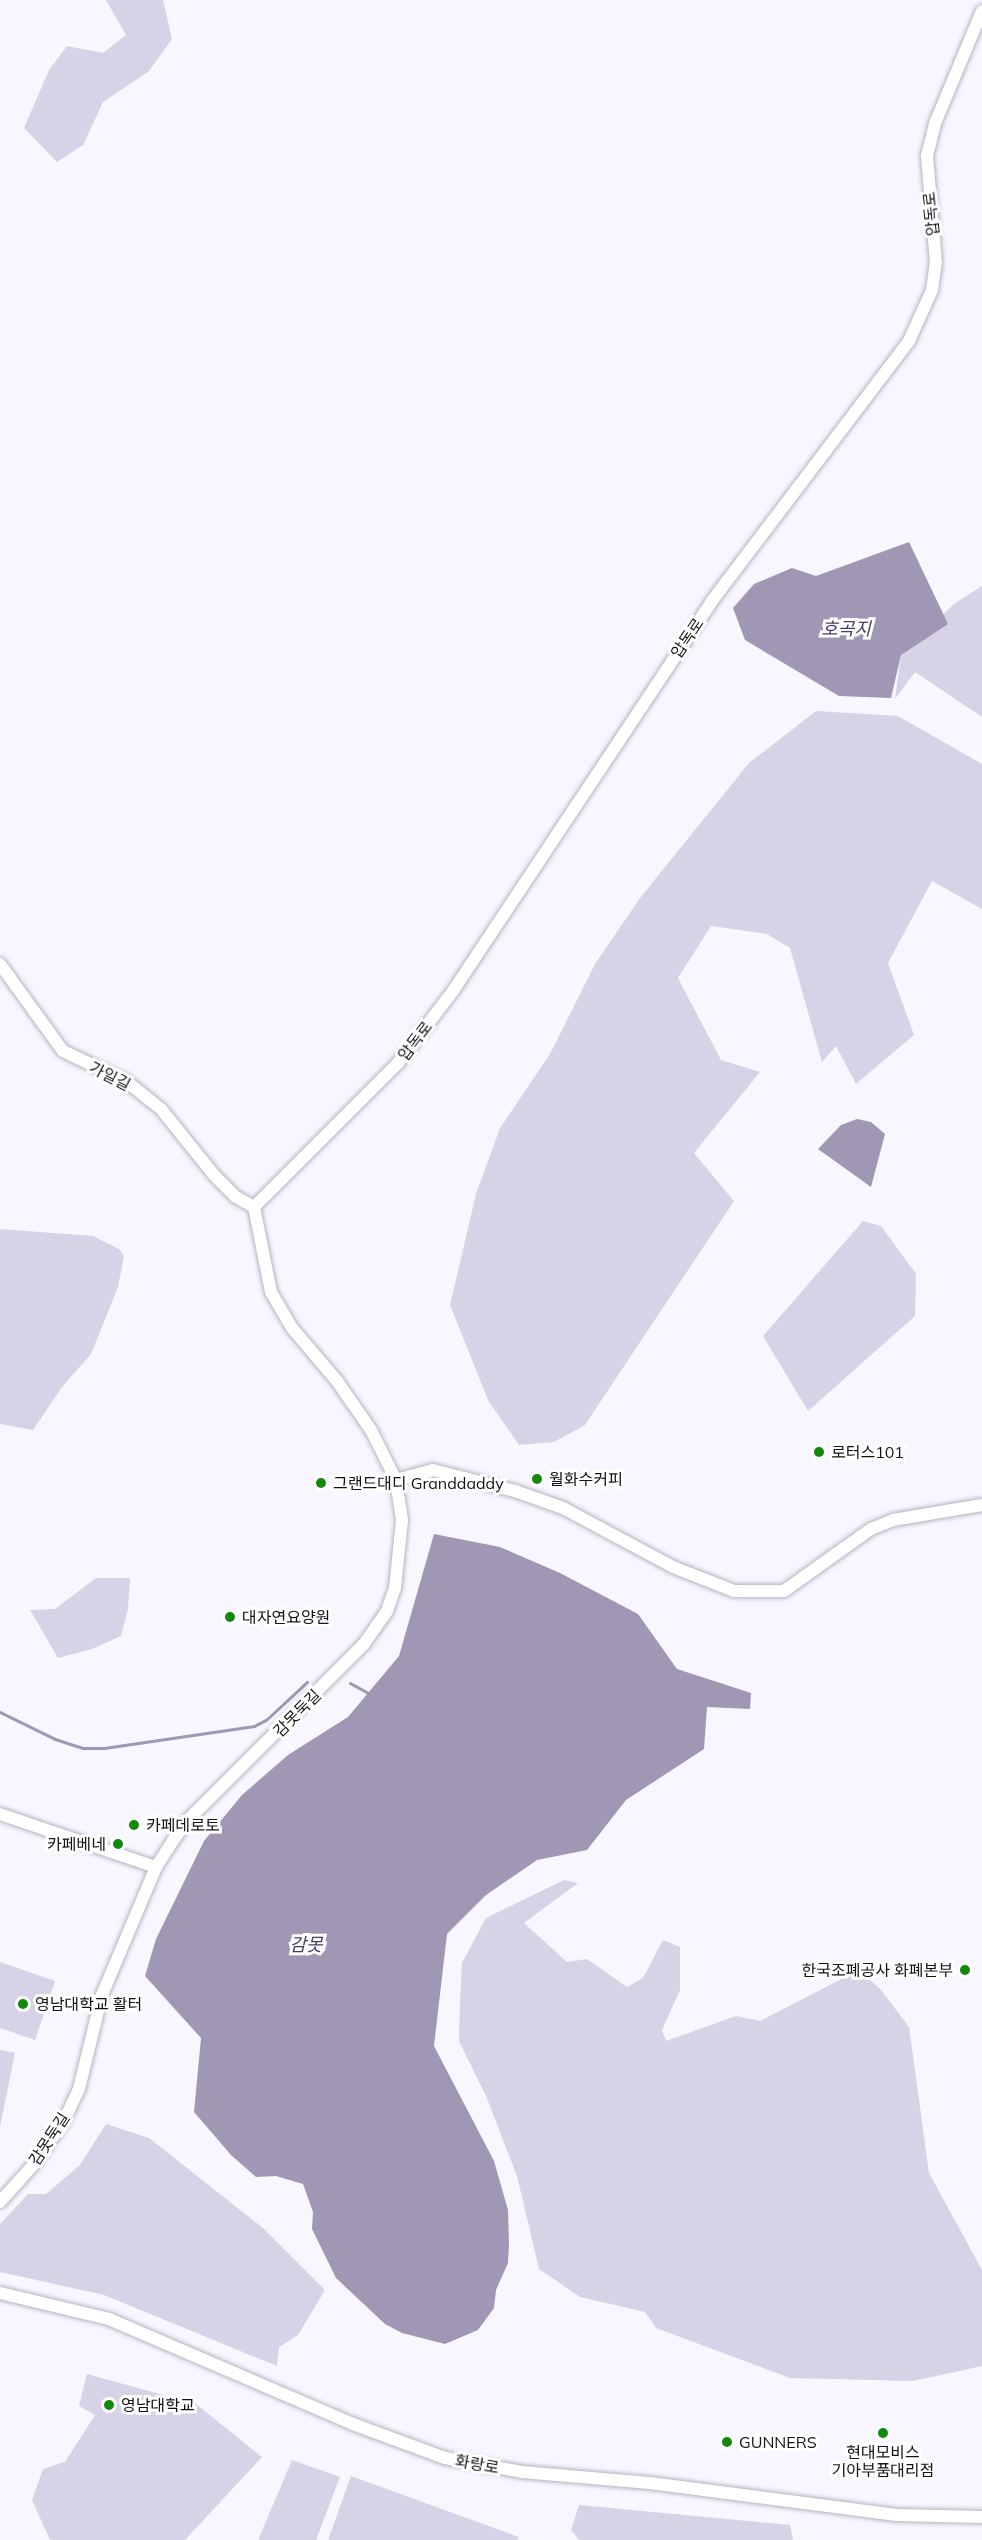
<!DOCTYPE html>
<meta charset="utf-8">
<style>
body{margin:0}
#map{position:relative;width:982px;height:2540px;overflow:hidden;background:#f8f6ff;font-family:Mulish,"Noto Sans KR",sans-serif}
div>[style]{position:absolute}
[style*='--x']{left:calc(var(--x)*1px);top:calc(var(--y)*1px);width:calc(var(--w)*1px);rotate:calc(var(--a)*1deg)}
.green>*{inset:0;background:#d8d2e7}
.water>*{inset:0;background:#9f97b3}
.stream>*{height:3px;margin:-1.5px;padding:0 1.5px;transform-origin:1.5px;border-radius:1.5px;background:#9f97b3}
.roads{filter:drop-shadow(0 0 2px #b7b3c1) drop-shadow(0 0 2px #b7b3c1)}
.minor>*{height:12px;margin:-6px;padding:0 6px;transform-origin:6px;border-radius:6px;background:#fff}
.dots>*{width:16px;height:16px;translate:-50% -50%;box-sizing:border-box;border:3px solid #fff;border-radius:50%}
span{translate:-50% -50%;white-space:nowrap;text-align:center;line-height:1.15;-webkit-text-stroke:6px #fff;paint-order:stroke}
.street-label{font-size:16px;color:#131217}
.poi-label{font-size:16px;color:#131217}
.left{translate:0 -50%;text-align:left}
.right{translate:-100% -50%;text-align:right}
.water-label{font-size:18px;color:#493b65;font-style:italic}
</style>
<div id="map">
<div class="green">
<i style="clip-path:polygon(106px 0,163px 0,172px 39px,149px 71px,103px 102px,83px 145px,57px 162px,24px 128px,49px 70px,67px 46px,103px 53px,126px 35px)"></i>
<i style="clip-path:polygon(982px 586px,982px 717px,915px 672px,895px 699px,901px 655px,954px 604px)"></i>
<i style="clip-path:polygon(816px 711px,898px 716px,982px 764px,982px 909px,932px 881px,888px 963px,914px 1035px,856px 1084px,836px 1046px,822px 1062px,790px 948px,767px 934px,711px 926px,678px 978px,721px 1060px,760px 1072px,694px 1153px,734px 1201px,585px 1425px,554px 1442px,519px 1445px,488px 1400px,450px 1305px,476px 1194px,500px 1128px,550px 1054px,595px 964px,640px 898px,749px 763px)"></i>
<i style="clip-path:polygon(863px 1221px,881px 1226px,916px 1274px,915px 1316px,808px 1411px,763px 1336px)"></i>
<i style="clip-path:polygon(0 1229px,93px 1236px,119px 1249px,124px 1256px,118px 1287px,91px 1354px,62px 1387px,33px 1430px,0 1424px)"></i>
<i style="clip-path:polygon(96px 1578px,130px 1578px,128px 1609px,121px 1636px,92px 1649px,58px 1658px,30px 1610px,55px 1609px)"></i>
<i style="clip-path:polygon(564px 1880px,578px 1883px,524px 1923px,567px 1962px,587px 1959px,627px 1987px,643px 1978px,663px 1940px,680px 1947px,680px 1990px,662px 2030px,666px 2041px,736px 2016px,760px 2021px,859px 1970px,881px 1990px,909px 2027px,929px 2173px,982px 2270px,982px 2366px,913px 2381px,790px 2378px,656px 2328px,645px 2312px,580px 2297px,539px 2269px,517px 2176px,486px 2096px,459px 2041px,460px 2001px,462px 1963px,486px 1918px)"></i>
<i style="clip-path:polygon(0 1962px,55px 1981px,35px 2040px,0 2028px)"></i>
<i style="clip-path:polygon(0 2050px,15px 2053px,0 2127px)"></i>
<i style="clip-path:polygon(106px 2124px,149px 2138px,263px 2228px,325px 2290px,298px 2335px,279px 2347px,277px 2366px,104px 2295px,0 2272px,0 2224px,28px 2194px,46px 2194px,80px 2165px)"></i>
<i style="clip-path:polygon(87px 2374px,196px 2404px,262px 2457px,185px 2540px,50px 2540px,32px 2500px,43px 2469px,65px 2462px,95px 2415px,79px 2406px)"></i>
<i style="clip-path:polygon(292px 2460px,340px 2477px,316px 2540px,258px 2540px)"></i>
<i style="clip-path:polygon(351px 2476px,519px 2537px,518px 2540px,328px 2540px)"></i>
<i style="clip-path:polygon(579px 2505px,790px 2525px,793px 2540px,579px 2540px,571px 2530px)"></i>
</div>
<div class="water">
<i style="clip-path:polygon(909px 542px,948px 624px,901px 655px,891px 698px,839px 696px,745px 640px,733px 608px,754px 584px,792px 568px,816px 576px)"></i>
<i style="clip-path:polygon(857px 1119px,871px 1122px,885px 1134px,871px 1187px,818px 1149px,841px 1125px)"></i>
<i style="clip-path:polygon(434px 1534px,500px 1547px,560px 1573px,638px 1614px,677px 1669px,751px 1693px,750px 1709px,707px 1707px,704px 1749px,626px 1800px,587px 1850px,537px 1860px,486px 1895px,447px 1934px,434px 2046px,494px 2161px,508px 2210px,509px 2244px,508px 2263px,496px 2290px,494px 2308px,478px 2330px,445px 2344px,402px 2333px,385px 2324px,336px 2278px,312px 2229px,313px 2212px,303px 2184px,276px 2176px,256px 2177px,231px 2155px,194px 2112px,201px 2038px,145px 1976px,156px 1939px,204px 1841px,242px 1795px,288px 1755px,348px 1717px,399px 1656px)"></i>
</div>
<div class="stream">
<i style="--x:350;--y:1683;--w:21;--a:29"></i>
<i style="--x:0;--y:1712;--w:61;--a:26.1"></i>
<i style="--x:55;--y:1739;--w:29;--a:18"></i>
<i style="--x:83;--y:1748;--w:21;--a:0"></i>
<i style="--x:104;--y:1748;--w:152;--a:-8.3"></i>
<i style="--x:254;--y:1726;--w:13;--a:-27"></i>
<i style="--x:266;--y:1720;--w:56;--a:-42.8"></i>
</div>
<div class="roads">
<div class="minor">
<i style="--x:0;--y:964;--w:107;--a:54.1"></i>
<i style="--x:63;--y:1051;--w:70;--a:25.5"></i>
<i style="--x:126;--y:1081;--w:45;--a:38.7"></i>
<i style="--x:161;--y:1109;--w:85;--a:51.2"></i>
<i style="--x:214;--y:1175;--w:31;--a:45"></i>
<i style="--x:236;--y:1197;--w:21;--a:29"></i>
<i style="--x:254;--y:1207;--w:204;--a:-45"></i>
<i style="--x:398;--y:1063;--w:91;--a:-52.6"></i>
<i style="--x:453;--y:991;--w:467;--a:-56.4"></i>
<i style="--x:711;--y:602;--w:328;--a:-52.8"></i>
<i style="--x:909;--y:341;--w:56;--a:-65.7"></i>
<i style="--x:932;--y:290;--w:27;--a:-82"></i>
<i style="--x:936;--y:263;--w:107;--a:-94.8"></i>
<i style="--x:927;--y:156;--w:36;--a:-76"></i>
<i style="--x:936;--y:121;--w:119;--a:-67.3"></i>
<i style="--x:396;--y:1480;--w:38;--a:-15"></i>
<i style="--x:433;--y:1470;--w:85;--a:14.4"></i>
<i style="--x:515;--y:1491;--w:51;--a:19.5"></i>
<i style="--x:563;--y:1508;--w:125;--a:28.2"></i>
<i style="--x:673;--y:1567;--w:66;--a:21.5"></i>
<i style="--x:734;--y:1591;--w:50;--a:0"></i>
<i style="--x:784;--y:1591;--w:107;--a:-35.5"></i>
<i style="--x:871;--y:1529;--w:24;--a:-22"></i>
<i style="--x:893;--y:1520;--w:90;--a:-9.6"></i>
<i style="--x:0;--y:1814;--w:165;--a:18.8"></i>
<i style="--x:0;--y:2202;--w:51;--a:-48.2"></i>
<i style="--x:34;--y:2164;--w:52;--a:-55.1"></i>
<i style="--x:64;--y:2121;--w:35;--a:-65"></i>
<i style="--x:79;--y:2089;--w:97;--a:-76.3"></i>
<i style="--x:102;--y:1995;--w:139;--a:-67.1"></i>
<i style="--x:156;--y:1867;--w:33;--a:-57"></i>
<i style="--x:174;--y:1839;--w:26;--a:-53"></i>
<i style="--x:190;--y:1818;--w:246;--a:-45"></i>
<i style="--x:364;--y:1644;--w:40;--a:-55.1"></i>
<i style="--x:387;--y:1611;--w:24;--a:-71"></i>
<i style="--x:395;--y:1588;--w:68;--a:-84.1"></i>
<i style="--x:402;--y:1520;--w:40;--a:-98.5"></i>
<i style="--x:396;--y:1480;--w:56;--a:-116.6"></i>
<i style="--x:371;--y:1430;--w:60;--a:-124.8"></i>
<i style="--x:337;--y:1381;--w:70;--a:-130.3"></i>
<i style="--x:292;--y:1328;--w:42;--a:-120.3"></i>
<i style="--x:271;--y:1292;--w:87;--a:-101.3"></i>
<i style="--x:0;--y:2293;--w:112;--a:13.4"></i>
<i style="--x:109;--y:2319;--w:266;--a:23.3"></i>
<i style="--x:353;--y:2424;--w:98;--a:20.3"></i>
<i style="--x:445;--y:2458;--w:78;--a:10.3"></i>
<i style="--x:522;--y:2472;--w:128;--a:4.9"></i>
<i style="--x:650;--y:2483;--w:249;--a:7.4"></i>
<i style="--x:897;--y:2515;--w:85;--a:1.3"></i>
</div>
</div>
<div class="dots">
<i style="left:819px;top:1452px;background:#11890d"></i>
<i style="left:537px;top:1479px;background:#11890d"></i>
<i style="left:321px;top:1483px;background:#11890d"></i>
<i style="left:230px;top:1617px;background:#11890d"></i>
<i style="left:134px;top:1825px;background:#11890d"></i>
<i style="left:118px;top:1844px;background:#11890d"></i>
<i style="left:965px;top:1970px;background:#11890d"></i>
<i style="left:23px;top:2004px;background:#11890d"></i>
<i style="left:109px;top:2405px;background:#11890d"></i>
<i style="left:883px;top:2433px;background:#11890d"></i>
<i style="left:727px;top:2442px;background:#11890d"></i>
</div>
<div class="street-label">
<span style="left:931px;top:214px;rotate:-96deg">압독로</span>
<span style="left:687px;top:638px;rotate:-56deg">압독로</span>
<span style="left:415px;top:1041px;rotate:-53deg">압독로</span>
<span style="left:110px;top:1076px;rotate:27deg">가일길</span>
<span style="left:297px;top:1713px;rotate:-45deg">감못둑길</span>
<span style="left:49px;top:2139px;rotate:-57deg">감못둑길</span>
<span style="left:477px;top:2464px;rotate:10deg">화랑로</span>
</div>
<div class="poi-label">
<span class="left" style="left:831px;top:1452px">로터스101</span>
<span class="left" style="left:549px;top:1479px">월화수커피</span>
<span class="left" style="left:333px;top:1483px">그랜드대디 Granddaddy</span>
<span class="left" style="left:242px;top:1617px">대자연요양원</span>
<span class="left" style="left:146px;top:1825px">카페데로토</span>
<span class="right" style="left:106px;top:1844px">카페베네</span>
<span class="right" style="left:953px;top:1970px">한국조폐공사 화폐본부</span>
<span class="left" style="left:35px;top:2004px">영남대학교 활터</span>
<span class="left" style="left:121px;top:2405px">영남대학교</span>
<span class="left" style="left:739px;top:2442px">GUNNERS</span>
<span style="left:883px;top:2461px">현대모비스<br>기아부품대리점</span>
</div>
<div class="water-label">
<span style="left:846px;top:629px">호곡지</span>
<span style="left:306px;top:1945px">감못</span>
</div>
</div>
